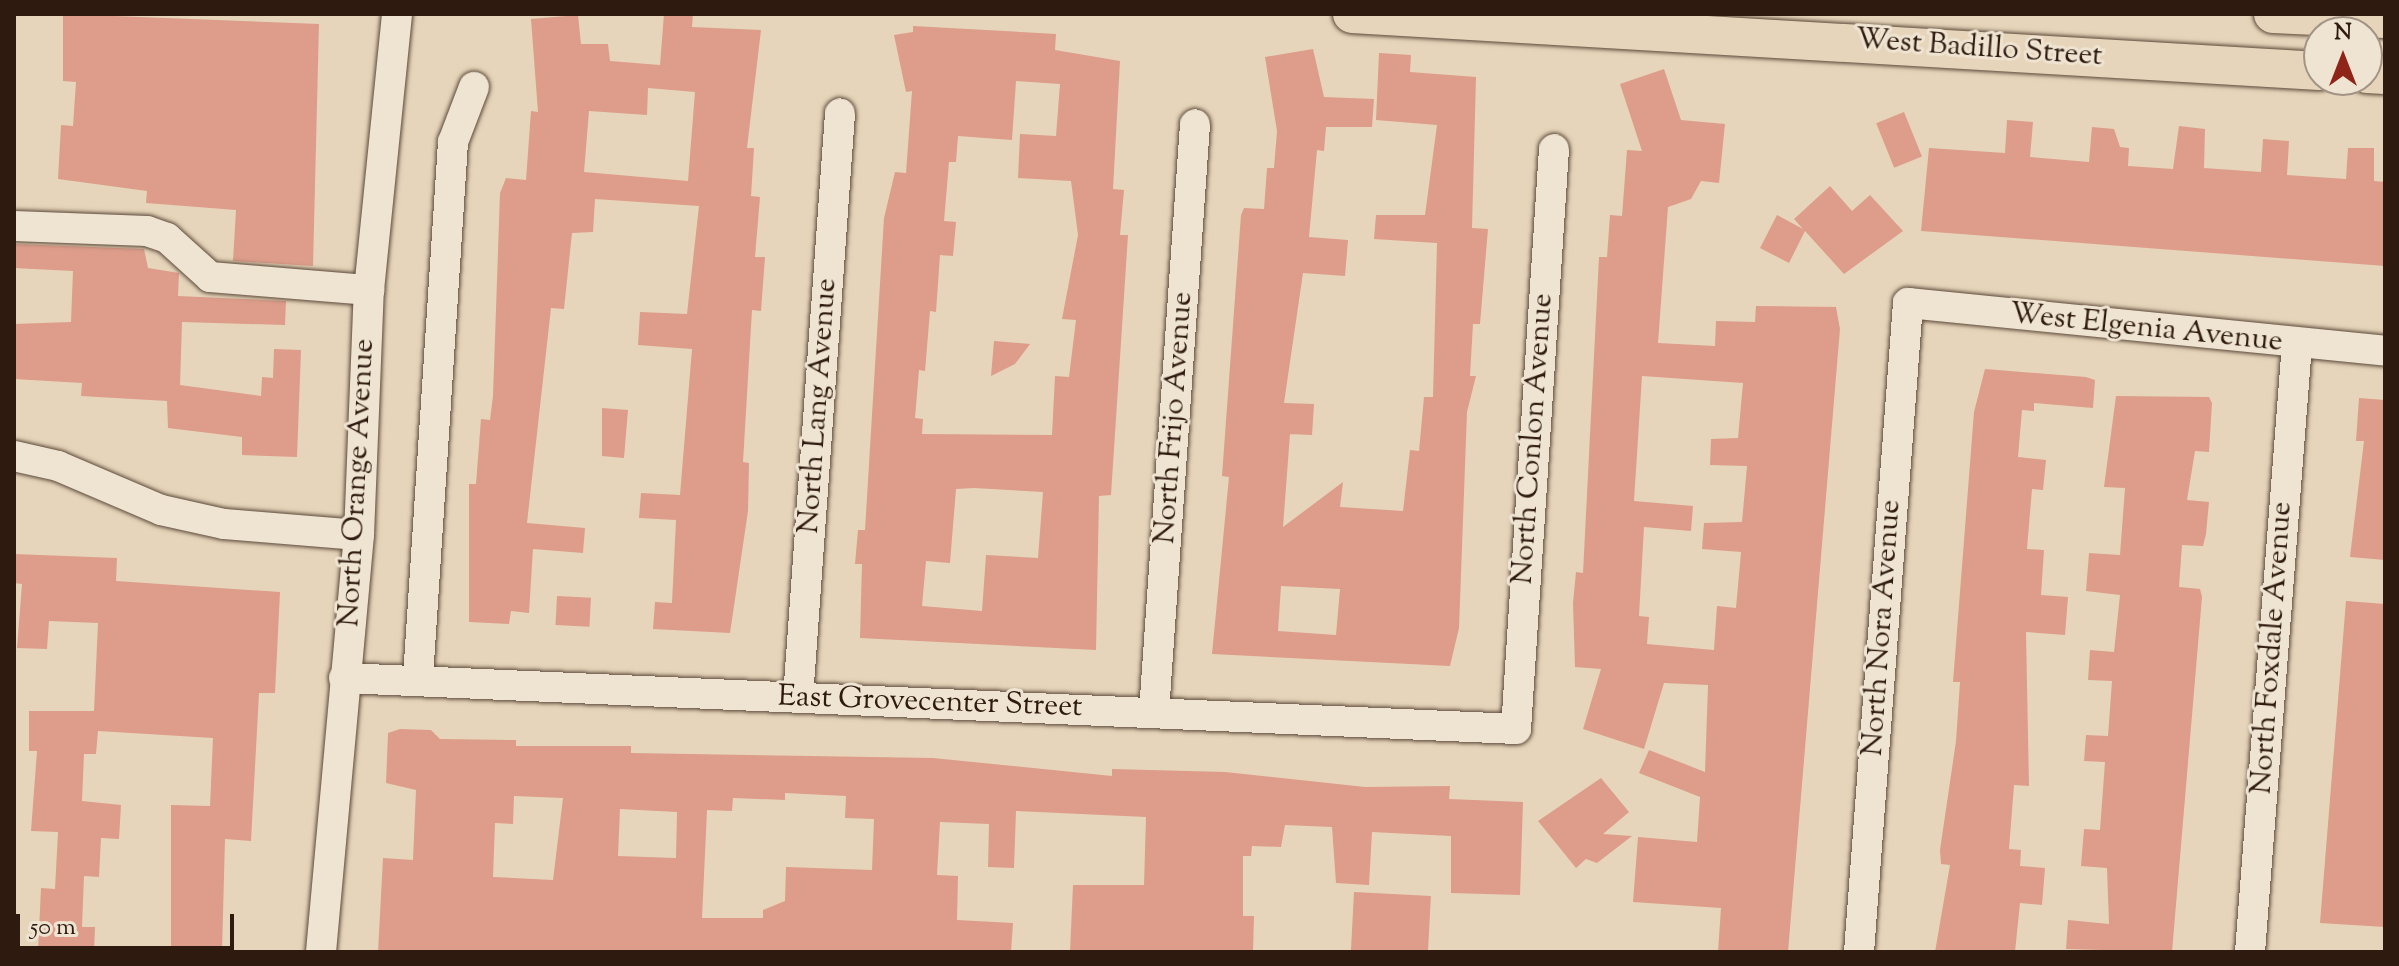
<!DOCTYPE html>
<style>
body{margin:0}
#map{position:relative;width:2399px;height:966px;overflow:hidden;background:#e6d5ba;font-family:"Sorts Mill Goudy",serif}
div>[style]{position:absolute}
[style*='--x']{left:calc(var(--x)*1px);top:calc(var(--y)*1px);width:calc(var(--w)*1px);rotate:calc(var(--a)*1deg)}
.building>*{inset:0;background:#dd9d8a;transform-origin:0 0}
.roads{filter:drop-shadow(0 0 2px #5c493a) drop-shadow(0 0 2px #5c493a)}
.minor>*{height:30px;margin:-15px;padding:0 15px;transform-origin:15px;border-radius:15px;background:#efe4d2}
.major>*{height:38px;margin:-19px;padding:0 19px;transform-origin:19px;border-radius:19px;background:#e6d5ba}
span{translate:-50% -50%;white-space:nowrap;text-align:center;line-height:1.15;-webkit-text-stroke:6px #efe4d2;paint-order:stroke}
.street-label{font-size:30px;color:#2e1a0f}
.frame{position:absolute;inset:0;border:16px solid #2e1a0f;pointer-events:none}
.north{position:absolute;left:2303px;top:16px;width:80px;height:80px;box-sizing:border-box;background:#efe4d2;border:2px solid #a29384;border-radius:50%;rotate:0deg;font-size:22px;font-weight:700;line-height:32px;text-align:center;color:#2e1a0f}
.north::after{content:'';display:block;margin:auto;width:28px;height:36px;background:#8f2418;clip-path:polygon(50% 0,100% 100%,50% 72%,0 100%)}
.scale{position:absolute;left:16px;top:914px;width:218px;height:36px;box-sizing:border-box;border:4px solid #2e1a0f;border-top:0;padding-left:10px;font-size:24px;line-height:28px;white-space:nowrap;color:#2e1a0f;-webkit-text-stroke:6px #efe4d2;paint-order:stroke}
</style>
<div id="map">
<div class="building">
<i style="clip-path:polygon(63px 14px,319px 24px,313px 266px,233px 261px,236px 210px,146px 203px,147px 191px,58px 179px,61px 125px,73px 126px,76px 82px,63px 81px)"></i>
<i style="clip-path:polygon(evenodd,664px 14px,693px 14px,692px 27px,761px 30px,747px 148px,754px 148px,751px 196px,760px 197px,755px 257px,765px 257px,761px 311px,752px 310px,743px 462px,749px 463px,748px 511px,730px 633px,653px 629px,655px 602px,672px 603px,676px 520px,639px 518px,641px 493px,680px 495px,692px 349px,638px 345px,640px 312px,687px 314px,699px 206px,595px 199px,593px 232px,572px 233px,564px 309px,551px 308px,527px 523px,585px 528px,583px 553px,533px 549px,529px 613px,511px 611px,509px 624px,469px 622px,469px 484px,476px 484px,481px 419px,490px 420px,493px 396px,500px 193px,506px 178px,526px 180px,531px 111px,538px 112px,531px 19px,578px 15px,581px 44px,608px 44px,610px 61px,660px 65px,664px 14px,648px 88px,695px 92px,688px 181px,584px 172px,589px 111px,647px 115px,648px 88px)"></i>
<i style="clip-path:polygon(evenodd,913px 26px,1056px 34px,1055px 50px,1120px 61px,1113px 189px,1124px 190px,1120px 235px,1128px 235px,1111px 495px,1099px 496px,1096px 650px,860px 638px,862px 564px,855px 564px,858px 530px,865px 530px,884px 218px,895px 172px,906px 173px,912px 91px,906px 92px,894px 35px,913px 32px,913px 26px,1016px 81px,1060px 84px,1056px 136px,1020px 134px,1018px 178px,1071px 181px,1078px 235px,1062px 319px,1076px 320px,1069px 377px,1055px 376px,1052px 435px,922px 434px,923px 419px,915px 418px,919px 370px,925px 371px,930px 311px,936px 312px,940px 255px,953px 256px,956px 222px,944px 221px,949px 162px,956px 162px,958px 136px,1012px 140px,1016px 81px,913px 26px,974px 488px,1043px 492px,1038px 558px,986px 555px,982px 611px,922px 606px,926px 561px,950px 563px,956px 489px,974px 488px)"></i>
<i style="clip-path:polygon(evenodd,1313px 49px,1324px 97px,1374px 99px,1372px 127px,1326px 127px,1324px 151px,1317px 150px,1309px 237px,1348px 240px,1345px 276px,1303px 273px,1284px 403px,1314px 404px,1312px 435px,1290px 434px,1283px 527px,1343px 482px,1340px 507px,1403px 511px,1410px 450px,1419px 451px,1424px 397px,1433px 397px,1437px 243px,1374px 239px,1376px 215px,1425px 215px,1437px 125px,1376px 120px,1379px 53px,1411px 55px,1410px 72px,1476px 77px,1472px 228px,1488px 229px,1480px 324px,1473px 324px,1470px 376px,1476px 376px,1467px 412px,1459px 628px,1450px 666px,1212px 654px,1229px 477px,1222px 476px,1241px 215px,1244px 208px,1264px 209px,1267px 168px,1274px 168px,1277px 131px,1265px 57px,1313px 49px,1281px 586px,1340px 589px,1336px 635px,1278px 631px,1281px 586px)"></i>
<i style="clip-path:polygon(evenodd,1664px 69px,1681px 120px,1725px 124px,1719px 183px,1701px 181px,1691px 199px,1668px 207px,1658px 343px,1715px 346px,1716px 321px,1755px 322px,1756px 306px,1836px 307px,1840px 329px,1788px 952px,1718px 952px,1721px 908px,1633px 902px,1638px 837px,1697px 842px,1700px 797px,1639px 773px,1649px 750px,1705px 772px,1708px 685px,1664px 683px,1644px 749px,1583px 729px,1601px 669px,1575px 667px,1573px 603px,1576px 572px,1583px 573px,1599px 257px,1607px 257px,1610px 215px,1622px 216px,1627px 150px,1642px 151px,1620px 84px,1664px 69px,1642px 376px,1743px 383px,1738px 438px,1711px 439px,1710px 465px,1747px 466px,1742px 522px,1704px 523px,1702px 549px,1741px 552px,1736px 608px,1717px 606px,1714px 650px,1647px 644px,1649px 617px,1639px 616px,1644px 527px,1691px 531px,1693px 506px,1634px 501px,1642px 376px)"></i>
<i style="left:1904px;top:112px;width:48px;height:30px;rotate:68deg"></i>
<i style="clip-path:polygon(2007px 120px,2033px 122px,2030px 157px,2089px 162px,2092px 127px,2114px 129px,2120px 147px,2129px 148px,2128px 166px,2173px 169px,2179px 126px,2205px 129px,2204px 168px,2261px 172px,2263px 139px,2289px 141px,2287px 175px,2346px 179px,2348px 148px,2374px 148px,2374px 181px,2385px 182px,2385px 266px,1921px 231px,1929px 148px,2005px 153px)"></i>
<i style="clip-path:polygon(1830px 186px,1852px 211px,1870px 195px,1903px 231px,1844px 274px,1805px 231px,1789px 263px,1760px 248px,1777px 215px,1803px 229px,1794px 219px)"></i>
<i style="clip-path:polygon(14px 244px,144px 249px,148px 268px,179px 273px,178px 296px,286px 301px,285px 325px,182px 322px,180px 385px,261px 396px,262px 377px,273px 378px,274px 349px,301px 350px,297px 457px,242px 455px,242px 437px,168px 428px,167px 401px,81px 396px,82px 383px,14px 379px,14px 324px,71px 322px,73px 271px,14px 268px)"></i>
<i style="clip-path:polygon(994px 341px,1030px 344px,1015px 364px,991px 376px)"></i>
<i style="clip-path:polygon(1985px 369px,2086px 377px,2095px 380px,2093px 408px,2034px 403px,2034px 411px,2022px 410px,2018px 457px,2046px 460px,2043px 490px,2032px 489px,2027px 549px,2044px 550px,2041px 595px,2068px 597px,2065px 635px,2026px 632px,2029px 786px,2014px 785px,2009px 849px,2021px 850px,2020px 866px,2045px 868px,2042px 905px,2020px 903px,2015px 952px,1935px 952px,1950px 865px,1941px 864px,1940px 850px,1956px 741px,1960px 682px,1953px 682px,1974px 412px)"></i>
<i style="clip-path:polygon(2116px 396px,2209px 397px,2212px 403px,2209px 452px,2195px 451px,2187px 500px,2209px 502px,2206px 534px,2203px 546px,2182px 545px,2179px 587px,2200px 589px,2202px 597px,2172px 952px,2066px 949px,2068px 920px,2109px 924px,2107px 868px,2081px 866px,2084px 829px,2100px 830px,2105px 762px,2084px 761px,2086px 735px,2108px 736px,2112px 681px,2088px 680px,2090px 650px,2114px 652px,2120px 595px,2086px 591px,2089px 553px,2120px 555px,2125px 488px,2104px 487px)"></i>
<i style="clip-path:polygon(2359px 398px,2385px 400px,2385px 560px,2350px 557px,2364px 441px,2356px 441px)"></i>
<i style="clip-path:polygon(602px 408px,628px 410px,624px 458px,602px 456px)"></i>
<i style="clip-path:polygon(14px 554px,117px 558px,116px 581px,280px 592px,275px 693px,259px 693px,251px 841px,225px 839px,222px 952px,171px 952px,171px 805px,210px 806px,213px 738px,98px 731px,96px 754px,84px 754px,82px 801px,121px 805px,119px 839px,101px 838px,99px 877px,84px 876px,82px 927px,95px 927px,94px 952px,38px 952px,41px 888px,55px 889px,58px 832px,31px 831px,37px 751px,29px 751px,29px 711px,94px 711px,98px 623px,49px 621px,47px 649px,17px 648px,22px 584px,14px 583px)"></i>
<i style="left:557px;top:596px;width:34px;height:29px;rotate:3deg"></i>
<i style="clip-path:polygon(2346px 601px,2385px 604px,2385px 927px,2320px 923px)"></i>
<i style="clip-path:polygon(evenodd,400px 729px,431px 730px,440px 739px,516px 740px,516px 746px,631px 746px,631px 753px,933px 758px,1112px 776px,1112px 769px,1225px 772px,1365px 787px,1450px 786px,1449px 799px,1523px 802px,1520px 895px,1451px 893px,1451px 836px,1372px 832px,1369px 885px,1336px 883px,1332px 827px,1285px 825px,1281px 847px,1252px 846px,1251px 856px,1243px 856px,1243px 916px,1254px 916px,1253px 952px,1070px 952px,1073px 885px,1144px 885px,1146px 817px,1016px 811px,1014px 868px,988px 867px,989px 824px,940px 822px,937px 875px,958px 876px,957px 920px,1013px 923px,1011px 952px,378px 952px,383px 858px,413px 860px,416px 790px,386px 783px,388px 733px,400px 729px,785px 793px,846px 796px,845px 818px,874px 819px,872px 870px,786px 867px,785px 901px,763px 910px,763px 918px,702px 918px,707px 810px,732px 811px,733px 798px,785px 800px,785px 793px,400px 729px,514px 796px,563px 798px,553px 880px,493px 877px,495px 823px,513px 824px,514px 796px,400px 729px,620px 809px,677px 812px,676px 858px,618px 856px,620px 809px)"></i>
<i style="clip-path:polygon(1601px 778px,1629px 812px,1603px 834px,1632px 836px,1597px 863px,1586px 859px,1576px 868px,1538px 821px)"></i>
<i style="left:1354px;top:892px;width:77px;height:60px;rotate:3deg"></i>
</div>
<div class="roads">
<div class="minor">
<i style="--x:14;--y:226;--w:133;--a:2.2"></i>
<i style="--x:147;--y:231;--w:21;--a:19"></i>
<i style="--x:167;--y:238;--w:58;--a:42.2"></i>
<i style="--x:210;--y:277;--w:160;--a:4.7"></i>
<i style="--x:14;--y:456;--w:45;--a:12.8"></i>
<i style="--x:58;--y:466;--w:112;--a:23.1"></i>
<i style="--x:161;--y:510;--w:65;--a:12.5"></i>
<i style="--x:224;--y:524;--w:135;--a:4.7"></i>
<i style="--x:344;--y:678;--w:1173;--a:2.49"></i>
<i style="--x:1516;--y:729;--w:581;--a:-86.25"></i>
<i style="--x:418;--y:678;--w:537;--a:-86.26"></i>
<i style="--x:453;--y:142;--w:59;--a:-69.1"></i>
<i style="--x:798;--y:698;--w:586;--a:-85.89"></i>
<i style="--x:1154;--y:712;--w:589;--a:-86.01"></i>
<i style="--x:321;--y:952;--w:419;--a:-84.8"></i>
<i style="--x:359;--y:535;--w:245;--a:-87.7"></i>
<i style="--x:369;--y:290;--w:277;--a:-84.2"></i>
<i style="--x:1859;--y:952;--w:651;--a:-85.68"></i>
<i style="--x:1908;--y:303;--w:479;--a:5.7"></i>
<i style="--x:2250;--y:952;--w:610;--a:-85.58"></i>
</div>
<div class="major">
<i style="--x:1352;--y:14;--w:969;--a:3.37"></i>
<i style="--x:2273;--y:14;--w:112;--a:2.6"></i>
<i style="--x:2367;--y:74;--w:18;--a:3"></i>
</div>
</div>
<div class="street-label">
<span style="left:1979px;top:49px;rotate:4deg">West Badillo Street</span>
<span style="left:2146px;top:329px;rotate:6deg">West Elgenia Avenue</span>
<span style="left:819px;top:406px;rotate:-86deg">North Lang Avenue</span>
<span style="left:1175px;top:418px;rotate:-86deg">North Frijo Avenue</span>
<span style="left:1534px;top:439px;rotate:-86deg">North Conlon Avenue</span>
<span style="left:358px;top:483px;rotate:-87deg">North Orange Avenue</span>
<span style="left:1883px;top:628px;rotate:-86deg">North Nora Avenue</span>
<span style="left:2273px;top:648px;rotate:-86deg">North Foxdale Avenue</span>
<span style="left:930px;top:703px;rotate:2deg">East Grovecenter Street</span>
</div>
<div class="frame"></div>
<div class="north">N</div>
<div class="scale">50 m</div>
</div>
